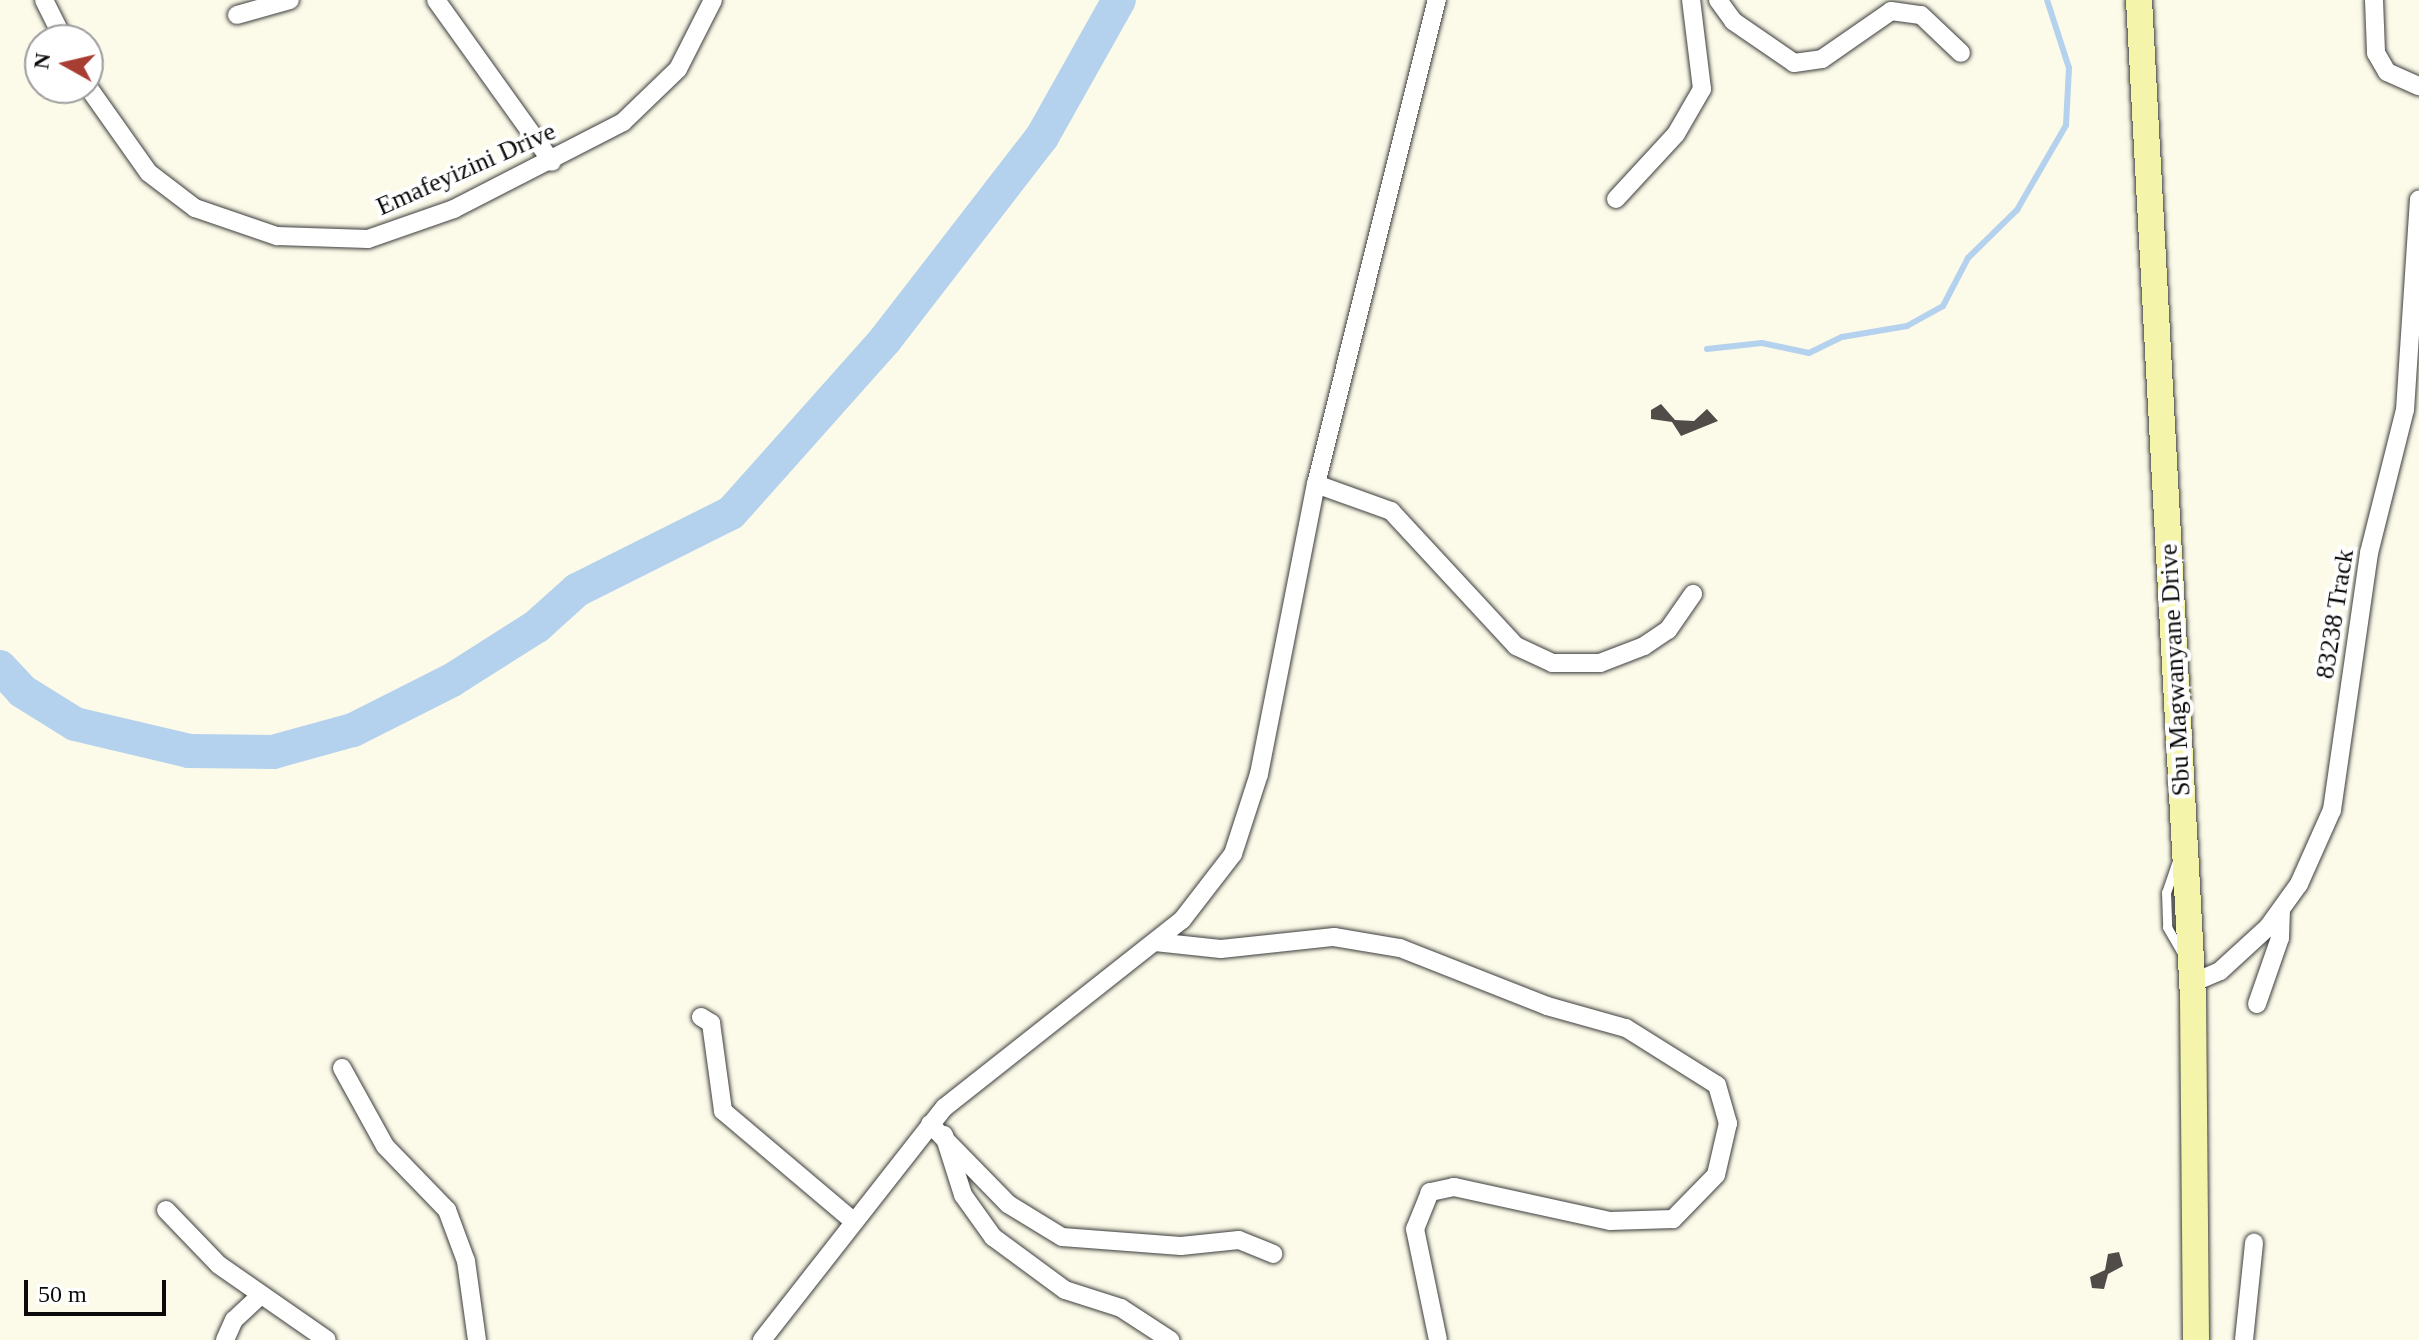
<!DOCTYPE html>
<style>
body{margin:0}
#map{position:relative;width:2419px;height:1340px;overflow:hidden;background:#fcfbe9;font-family:Georgia,serif}
div>[style]{position:absolute}
[style*='--x']{left:calc(var(--x)*1px);top:calc(var(--y)*1px);width:calc(var(--w)*1px);rotate:calc(var(--a)*1deg)}
.stream>*{height:6px;margin:-3px;padding:0 3px;transform-origin:3px;border-radius:3px;background:#b4d1ee}
.river>*{height:34px;margin:-17px;padding:0 17px;transform-origin:17px;border-radius:17px;background:#b4d1ee}
.building>*{inset:0;background:#514c48}
.roads{filter:drop-shadow(0 0 2px #3d3d3d) drop-shadow(0 0 2px #3d3d3d)}
.service>*{height:9px;margin:-4.5px;padding:0 4.5px;transform-origin:4.5px;border-radius:4.5px;background:#fff}
.minor>*{height:18px;margin:-9px;padding:0 9px;transform-origin:9px;border-radius:9px;background:#fff}
.secondary>*{height:26px;margin:-13px;padding:0 13px;transform-origin:13px;border-radius:13px;background:#f4f5ab}
span{translate:-50% -50%;white-space:nowrap;text-align:center;line-height:1.15;-webkit-text-stroke:8px #fff;paint-order:stroke}
.street-label{font-size:26px;color:#0a0a0a}
.north{position:absolute;left:24px;top:24px;width:80px;height:80px;box-sizing:border-box;background:#fff;border:2px solid #9d9d9d;border-radius:50%;rotate:278deg;font-size:22px;font-weight:700;line-height:32px;text-align:center;color:#0a0a0a}
.north::after{content:'';display:block;margin:auto;width:28px;height:36px;background:#a83d33;clip-path:polygon(50% 0,100% 100%,50% 72%,0 100%)}
.scale{position:absolute;left:24px;top:1280px;width:142px;height:36px;box-sizing:border-box;border:4px solid #0a0a0a;border-top:0;padding-left:10px;font-size:24px;line-height:28px;white-space:nowrap;color:#0a0a0a;-webkit-text-stroke:6px #fff;paint-order:stroke}
</style>
<div id="map">
<div class="stream">
<i style="--x:1707;--y:349;--w:55;--a:-6.2"></i>
<i style="--x:1762;--y:343;--w:48;--a:12"></i>
<i style="--x:1809;--y:353;--w:37;--a:-26"></i>
<i style="--x:1842;--y:337;--w:66;--a:-9.6"></i>
<i style="--x:1907;--y:326;--w:41;--a:-29.1"></i>
<i style="--x:1943;--y:306;--w:54;--a:-62.5"></i>
<i style="--x:1968;--y:258;--w:69;--a:-44.4"></i>
<i style="--x:2017;--y:210;--w:98;--a:-60"></i>
<i style="--x:2066;--y:125;--w:57;--a:-87"></i>
<i style="--x:2069;--y:68;--w:71;--a:-107.9"></i>
</div>
<div class="river">
<i style="--x:0;--y:667;--w:33;--a:47"></i>
<i style="--x:22;--y:691;--w:62;--a:31.9"></i>
<i style="--x:75;--y:724;--w:117;--a:13.3"></i>
<i style="--x:189;--y:751;--w:84;--a:0.7"></i>
<i style="--x:273;--y:752;--w:83;--a:-15.4"></i>
<i style="--x:353;--y:730;--w:111;--a:-26.8"></i>
<i style="--x:452;--y:680;--w:101;--a:-32.4"></i>
<i style="--x:537;--y:626;--w:54;--a:-42"></i>
<i style="--x:577;--y:590;--w:172;--a:-26.6"></i>
<i style="--x:731;--y:513;--w:232;--a:-48.3"></i>
<i style="--x:885;--y:340;--w:257;--a:-52.3"></i>
<i style="--x:1042;--y:137;--w:157;--a:-60.7"></i>
</div>
<div class="building">
<i style="clip-path:polygon(1661px 404px,1675px 420px,1694px 421px,1707px 409px,1718px 421px,1681px 436px,1672px 422px,1651px 419px,1651px 410px)"></i>
<i style="clip-path:polygon(2119px 1252px,2123px 1266px,2108px 1274px,2104px 1289px,2092px 1288px,2090px 1277px,2105px 1270px,2108px 1254px)"></i>
</div>
<div class="roads">
<div class="service">
<i style="--x:2179;--y:855;--w:39;--a:109"></i>
<i style="--x:2166;--y:892;--w:35;--a:88"></i>
<i style="--x:2167;--y:927;--w:36;--a:60"></i>
</div>
<div class="minor">
<i style="--x:44;--y:0;--w:45;--a:63.4"></i>
<i style="--x:436;--y:0;--w:199;--a:54.4"></i>
<i style="--x:1718;--y:0;--w:26;--a:54"></i>
<i style="--x:1733;--y:21;--w:74;--a:34.5"></i>
<i style="--x:1794;--y:63;--w:28;--a:-8"></i>
<i style="--x:1822;--y:59;--w:84;--a:-34.8"></i>
<i style="--x:1891;--y:11;--w:30;--a:8"></i>
<i style="--x:1921;--y:15;--w:55;--a:43.5"></i>
<i style="--x:2374;--y:0;--w:53;--a:87.8"></i>
<i style="--x:2376;--y:53;--w:22;--a:60"></i>
<i style="--x:2387;--y:72;--w:35;--a:24"></i>
<i style="--x:237;--y:15;--w:55;--a:-15.8"></i>
<i style="--x:88;--y:87;--w:105;--a:54.7"></i>
<i style="--x:149;--y:173;--w:58;--a:37.3"></i>
<i style="--x:195;--y:208;--w:87;--a:18.9"></i>
<i style="--x:277;--y:236;--w:91;--a:1.9"></i>
<i style="--x:368;--y:239;--w:91;--a:-19.2"></i>
<i style="--x:454;--y:209;--w:190;--a:-27.2"></i>
<i style="--x:623;--y:122;--w:76;--a:-43.9"></i>
<i style="--x:678;--y:69;--w:77;--a:-63.1"></i>
<i style="--x:1616;--y:199;--w:88;--a:-47.3"></i>
<i style="--x:1676;--y:134;--w:52;--a:-60"></i>
<i style="--x:1702;--y:89;--w:90;--a:-97"></i>
<i style="--x:1316;--y:484;--w:80;--a:19.8"></i>
<i style="--x:1391;--y:511;--w:184;--a:47.2"></i>
<i style="--x:1516;--y:646;--w:40;--a:25"></i>
<i style="--x:1552;--y:663;--w:48;--a:0"></i>
<i style="--x:1600;--y:663;--w:47;--a:-21.1"></i>
<i style="--x:1644;--y:646;--w:29;--a:-34"></i>
<i style="--x:1668;--y:630;--w:44;--a:-55.2"></i>
<i style="--x:1155;--y:942;--w:66;--a:6.1"></i>
<i style="--x:1221;--y:949;--w:114;--a:-6.1"></i>
<i style="--x:1334;--y:937;--w:67;--a:9.5"></i>
<i style="--x:1400;--y:948;--w:158;--a:21.5"></i>
<i style="--x:1547;--y:1006;--w:82;--a:15.6"></i>
<i style="--x:1626;--y:1028;--w:107;--a:32.1"></i>
<i style="--x:1717;--y:1085;--w:40;--a:74"></i>
<i style="--x:1728;--y:1123;--w:53;--a:103"></i>
<i style="--x:1716;--y:1175;--w:62;--a:134.3"></i>
<i style="--x:1673;--y:1219;--w:63;--a:178.2"></i>
<i style="--x:1610;--y:1221;--w:160;--a:-167.7"></i>
<i style="--x:1454;--y:1187;--w:25;--a:168"></i>
<i style="--x:1430;--y:1192;--w:40;--a:112"></i>
<i style="--x:1415;--y:1229;--w:113;--a:78.3"></i>
<i style="--x:2192;--y:983;--w:30;--a:-23"></i>
<i style="--x:2220;--y:971;--w:65;--a:-42.5"></i>
<i style="--x:2268;--y:927;--w:53;--a:-54.2"></i>
<i style="--x:2299;--y:884;--w:81;--a:-66"></i>
<i style="--x:2332;--y:810;--w:260;--a:-81.8"></i>
<i style="--x:2369;--y:553;--w:147;--a:-75.9"></i>
<i style="--x:2405;--y:410;--w:211;--a:-86.2"></i>
<i style="--x:2257;--y:1004;--w:70;--a:-70.8"></i>
<i style="--x:2280;--y:938;--w:28;--a:-88"></i>
<i style="--x:701;--y:1017;--w:12;--a:31"></i>
<i style="--x:711;--y:1023;--w:89;--a:82.2"></i>
<i style="--x:723;--y:1111;--w:169;--a:40.2"></i>
<i style="--x:342;--y:1068;--w:89;--a:61.1"></i>
<i style="--x:385;--y:1146;--w:89;--a:45.9"></i>
<i style="--x:447;--y:1210;--w:54;--a:69.6"></i>
<i style="--x:466;--y:1261;--w:80;--a:82.1"></i>
<i style="--x:930;--y:1124;--w:112;--a:45.7"></i>
<i style="--x:1008;--y:1204;--w:63;--a:31.4"></i>
<i style="--x:1062;--y:1237;--w:119;--a:4.3"></i>
<i style="--x:1181;--y:1246;--w:58;--a:-5.9"></i>
<i style="--x:1239;--y:1240;--w:37;--a:22"></i>
<i style="--x:944;--y:1135;--w:63;--a:72.4"></i>
<i style="--x:963;--y:1195;--w:52;--a:54.5"></i>
<i style="--x:993;--y:1237;--w:89;--a:36.4"></i>
<i style="--x:1065;--y:1290;--w:59;--a:17.8"></i>
<i style="--x:1121;--y:1308;--w:59;--a:33.1"></i>
<i style="--x:166;--y:1210;--w:76;--a:46.1"></i>
<i style="--x:219;--y:1265;--w:131;--a:34.8"></i>
<i style="--x:225;--y:1340;--w:22;--a:-66"></i>
<i style="--x:234;--y:1320;--w:37;--a:-43"></i>
<i style="--x:762;--y:1340;--w:296;--a:-51.9"></i>
<i style="--x:945;--y:1107;--w:302;--a:-38.3"></i>
<i style="--x:1182;--y:920;--w:83;--a:-52.3"></i>
<i style="--x:1233;--y:854;--w:84;--a:-72"></i>
<i style="--x:1259;--y:774;--w:296;--a:-78.9"></i>
<i style="--x:1316;--y:484;--w:499;--a:-76"></i>
<i style="--x:2244;--y:1340;--w:98;--a:-84.1"></i>
</div>
<div class="secondary">
<i style="--x:2139;--y:0;--w:997;--a:86.9"></i>
<i style="--x:2193;--y:996;--w:344;--a:89.5"></i>
</div>
</div>
<div class="street-label">
<span style="left:466px;top:169px;rotate:-24deg">Emafeyizini Drive</span>
<span style="left:2335px;top:614px;rotate:-81deg">83238 Track</span>
<span style="left:2175px;top:670px;rotate:-93deg">Sbu Magwanyane Drive</span>
</div>
<div class="north">N</div>
<div class="scale">50 m</div>
</div>
